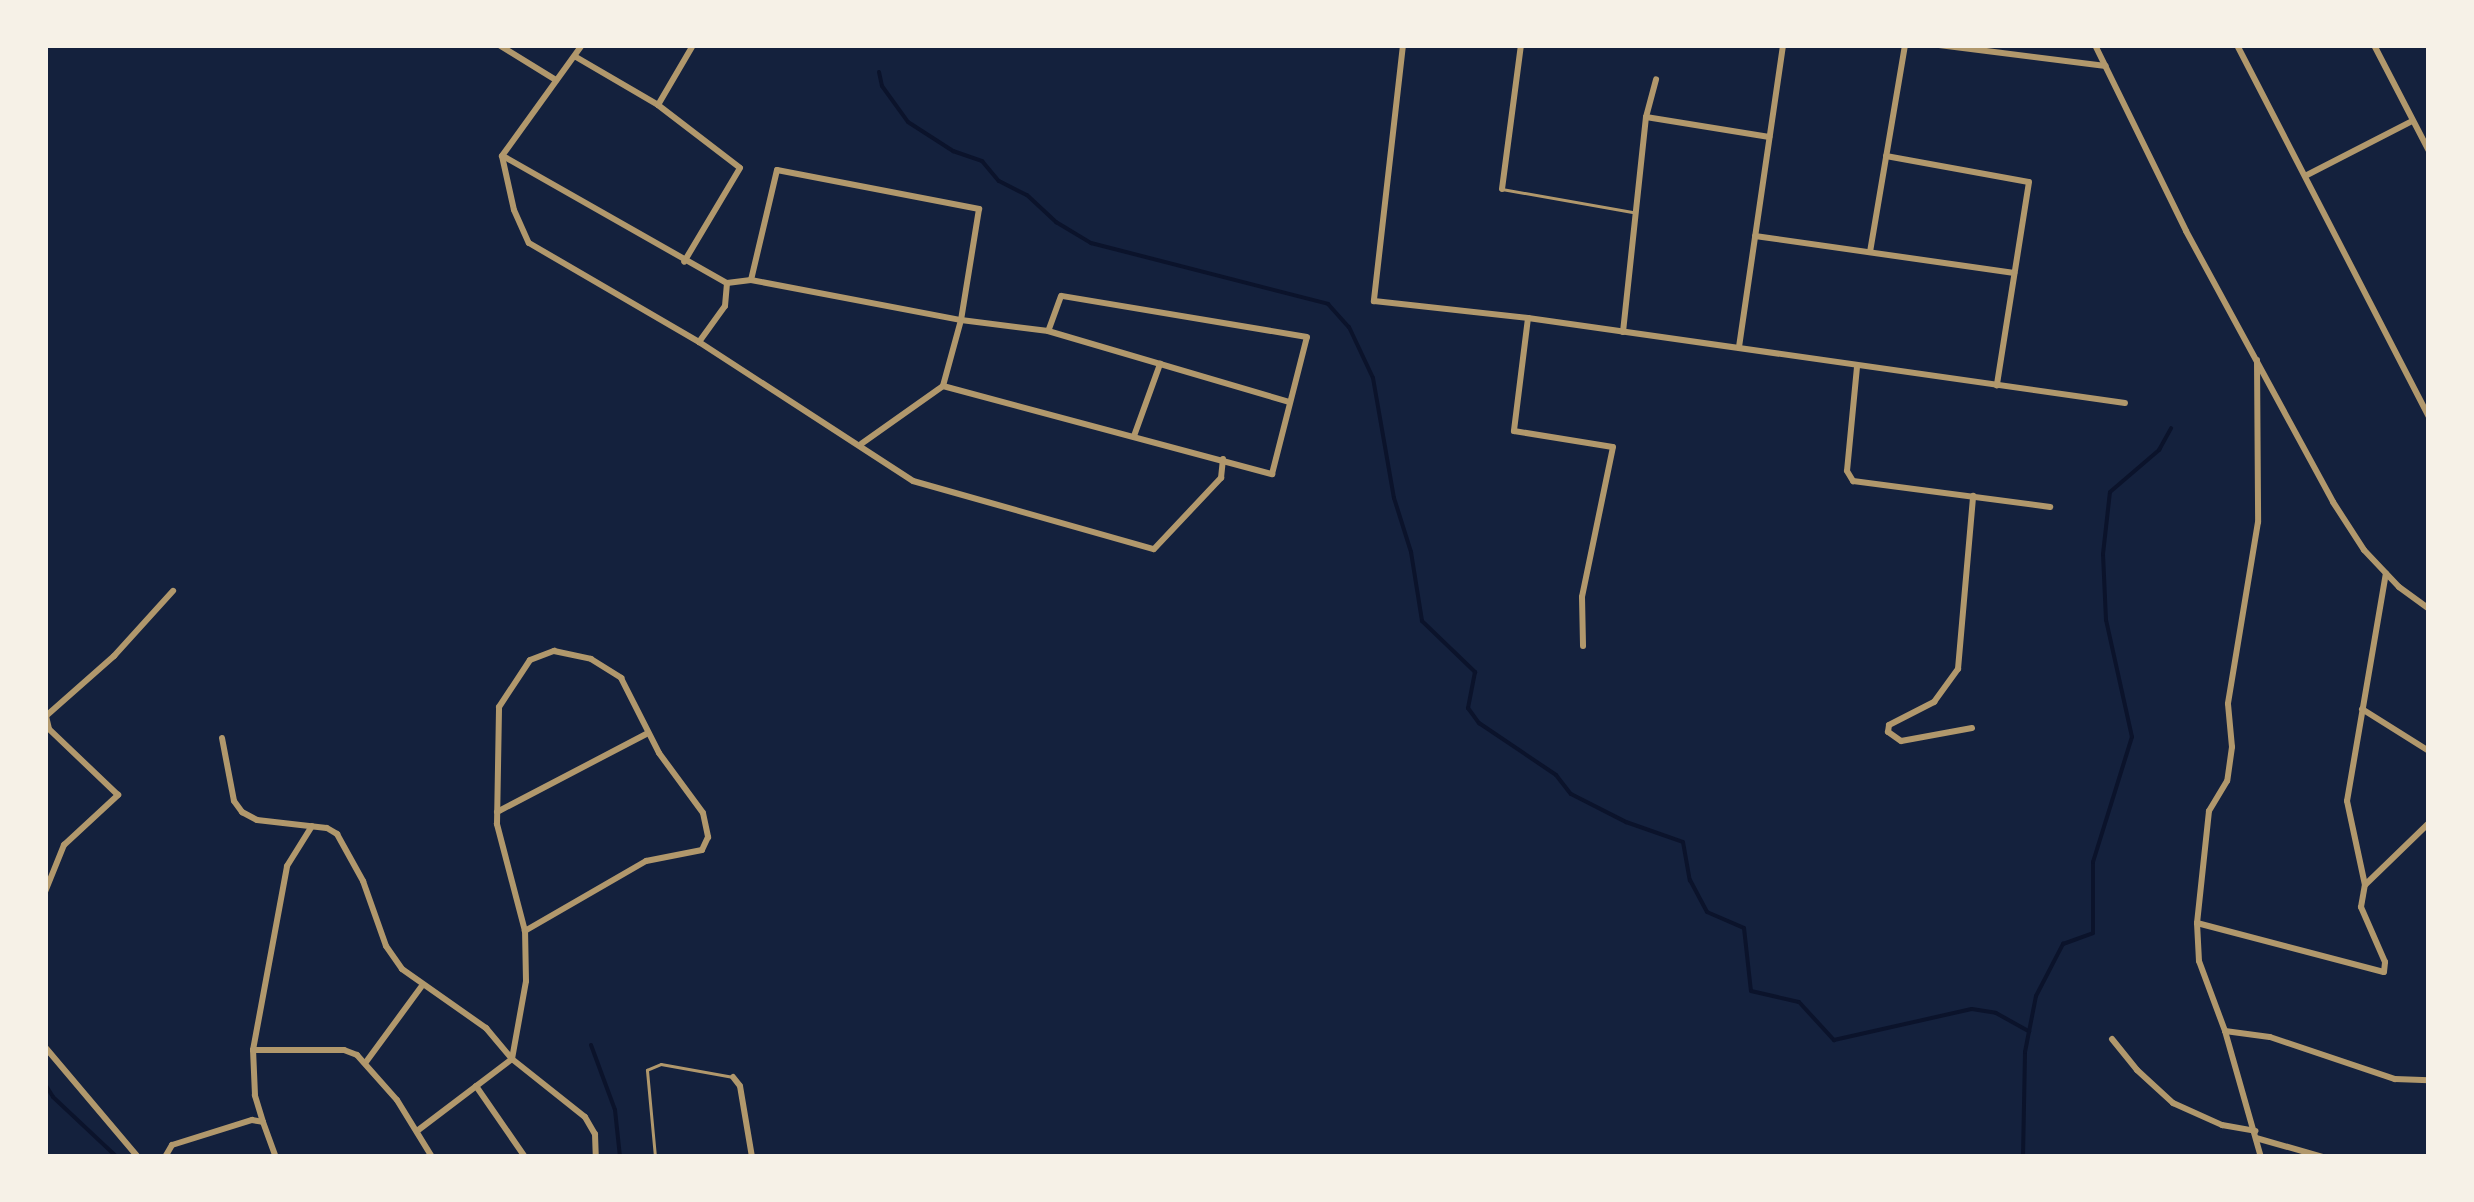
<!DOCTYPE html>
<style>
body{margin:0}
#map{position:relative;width:2474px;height:1202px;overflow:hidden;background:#14213d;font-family:Raleway,sans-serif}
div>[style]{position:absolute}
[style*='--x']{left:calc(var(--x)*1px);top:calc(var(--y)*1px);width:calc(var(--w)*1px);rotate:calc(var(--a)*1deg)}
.stream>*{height:4px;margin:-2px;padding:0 2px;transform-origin:2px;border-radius:2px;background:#0b132b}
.service>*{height:2.5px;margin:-1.25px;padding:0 1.25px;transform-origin:1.25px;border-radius:1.25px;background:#b1986c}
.minor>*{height:6px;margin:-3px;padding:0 3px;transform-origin:3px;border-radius:3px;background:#b1986c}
span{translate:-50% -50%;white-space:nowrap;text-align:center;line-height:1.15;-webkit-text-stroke:8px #f6f1e7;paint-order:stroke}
.frame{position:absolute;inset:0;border:48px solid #f6f1e7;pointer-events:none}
</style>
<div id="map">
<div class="stream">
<i style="--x:879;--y:72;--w:14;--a:78"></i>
<i style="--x:882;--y:86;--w:44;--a:54.2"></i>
<i style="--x:908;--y:122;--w:54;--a:32.8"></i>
<i style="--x:953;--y:151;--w:31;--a:19"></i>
<i style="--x:982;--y:161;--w:26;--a:50"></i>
<i style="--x:999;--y:181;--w:31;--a:27"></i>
<i style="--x:1027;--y:195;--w:40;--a:43"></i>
<i style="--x:1056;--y:222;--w:41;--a:31"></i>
<i style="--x:1091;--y:243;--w:245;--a:14.4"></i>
<i style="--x:1328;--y:304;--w:31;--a:48"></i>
<i style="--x:1349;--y:327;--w:56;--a:64.8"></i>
<i style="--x:1373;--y:378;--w:122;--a:80.1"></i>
<i style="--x:1394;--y:498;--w:57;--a:72.5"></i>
<i style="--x:1411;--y:552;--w:70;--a:80.9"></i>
<i style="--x:1422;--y:621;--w:74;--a:43.9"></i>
<i style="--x:1475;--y:672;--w:37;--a:101"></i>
<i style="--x:1468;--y:708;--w:19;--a:54"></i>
<i style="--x:1479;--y:723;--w:93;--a:34"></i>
<i style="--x:1556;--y:775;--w:24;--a:52"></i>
<i style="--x:1571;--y:794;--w:62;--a:27"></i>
<i style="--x:1626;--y:822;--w:60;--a:19.3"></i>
<i style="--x:1683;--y:842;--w:39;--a:80"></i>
<i style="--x:1690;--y:880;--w:36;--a:62"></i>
<i style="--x:1707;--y:912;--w:40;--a:23.4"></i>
<i style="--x:1744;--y:928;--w:63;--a:83.7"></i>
<i style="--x:1751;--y:991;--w:49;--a:12.9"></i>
<i style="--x:1799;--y:1002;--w:52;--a:47.4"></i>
<i style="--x:1834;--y:1040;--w:141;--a:-12.7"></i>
<i style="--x:1972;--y:1009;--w:24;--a:9"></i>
<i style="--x:1996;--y:1013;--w:38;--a:29"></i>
<i style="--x:591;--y:1045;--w:69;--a:69.7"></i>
<i style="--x:615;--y:1110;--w:47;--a:83.9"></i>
<i style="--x:45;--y:1084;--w:15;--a:58"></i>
<i style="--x:53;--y:1097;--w:88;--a:43.2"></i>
<i style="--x:2023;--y:1157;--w:105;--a:-88.9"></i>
<i style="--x:2025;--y:1052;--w:57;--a:-78.9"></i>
<i style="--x:2036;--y:996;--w:59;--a:-62.6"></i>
<i style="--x:2063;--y:944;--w:32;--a:-20"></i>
<i style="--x:2093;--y:933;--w:71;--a:-90"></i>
<i style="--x:2093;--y:862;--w:131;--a:-72.7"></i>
<i style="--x:2132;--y:737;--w:120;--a:-102.5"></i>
<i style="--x:2106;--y:620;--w:66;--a:-92.6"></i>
<i style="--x:2103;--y:554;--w:62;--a:-83.6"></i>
<i style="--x:2110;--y:492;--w:65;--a:-40.6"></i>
<i style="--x:2159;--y:450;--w:25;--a:-61"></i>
</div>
<div class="service">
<i style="--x:1502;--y:189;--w:132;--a:10"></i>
<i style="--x:655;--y:1157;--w:87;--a:-95.3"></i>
<i style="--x:647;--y:1070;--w:15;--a:-23"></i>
<i style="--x:661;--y:1064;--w:73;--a:10.2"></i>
</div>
<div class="minor">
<i style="--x:499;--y:45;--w:67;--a:31.6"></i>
<i style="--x:582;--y:45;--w:137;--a:125.8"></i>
<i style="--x:502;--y:156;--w:55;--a:77.5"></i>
<i style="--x:514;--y:210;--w:36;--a:66"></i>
<i style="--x:529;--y:243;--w:197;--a:30.2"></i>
<i style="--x:699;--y:342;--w:255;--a:33"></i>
<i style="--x:913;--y:481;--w:250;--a:15.8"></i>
<i style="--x:1154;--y:549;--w:98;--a:-46.7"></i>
<i style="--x:1221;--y:478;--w:19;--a:-84"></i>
<i style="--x:1403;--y:45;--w:258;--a:96.5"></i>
<i style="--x:1374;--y:301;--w:155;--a:6.3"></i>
<i style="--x:1528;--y:318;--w:603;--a:8.1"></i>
<i style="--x:1939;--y:45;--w:168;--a:7.2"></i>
<i style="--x:2095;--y:45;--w:207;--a:63.9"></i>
<i style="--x:2186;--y:231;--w:308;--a:61.5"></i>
<i style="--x:2333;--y:502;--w:57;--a:57.1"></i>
<i style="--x:2364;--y:550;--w:51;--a:46.6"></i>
<i style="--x:2399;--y:587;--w:37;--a:36"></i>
<i style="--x:2237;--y:45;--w:419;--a:62.7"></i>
<i style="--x:2374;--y:45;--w:119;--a:62.6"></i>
<i style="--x:576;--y:57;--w:95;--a:30.3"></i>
<i style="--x:658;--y:105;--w:103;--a:37.5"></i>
<i style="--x:740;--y:168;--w:109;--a:120.8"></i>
<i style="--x:658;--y:105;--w:69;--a:-59.7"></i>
<i style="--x:1646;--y:117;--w:125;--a:9.2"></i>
<i style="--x:503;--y:156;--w:257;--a:29.6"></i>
<i style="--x:727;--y:283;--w:24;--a:-7"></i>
<i style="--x:751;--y:280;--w:214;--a:10.8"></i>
<i style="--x:961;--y:320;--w:88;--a:7.2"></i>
<i style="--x:1048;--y:331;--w:252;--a:16.4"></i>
<i style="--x:1886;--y:156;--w:145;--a:10.3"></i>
<i style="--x:2029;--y:182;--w:206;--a:99"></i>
<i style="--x:2307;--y:175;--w:118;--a:-27.2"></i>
<i style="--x:1502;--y:189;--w:145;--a:-82.5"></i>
<i style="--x:1755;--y:236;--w:262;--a:8.1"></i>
<i style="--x:1870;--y:252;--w:210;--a:-80.4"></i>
<i style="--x:751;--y:280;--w:113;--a:-76.7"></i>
<i style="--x:777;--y:170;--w:206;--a:10.9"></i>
<i style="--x:979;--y:209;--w:112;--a:99.2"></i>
<i style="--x:961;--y:320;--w:68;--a:105.3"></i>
<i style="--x:943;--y:386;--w:100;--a:144.7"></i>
<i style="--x:1528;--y:318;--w:114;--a:97.1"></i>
<i style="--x:1514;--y:431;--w:100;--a:9.2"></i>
<i style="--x:1613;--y:447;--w:153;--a:101.7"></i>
<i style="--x:1582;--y:597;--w:49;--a:88.8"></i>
<i style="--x:1623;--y:332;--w:216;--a:-83.9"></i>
<i style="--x:1646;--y:117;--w:39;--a:-75"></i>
<i style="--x:699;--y:342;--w:44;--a:-54.2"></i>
<i style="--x:725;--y:306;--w:23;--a:-85"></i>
<i style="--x:1739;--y:347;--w:305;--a:-81.7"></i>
<i style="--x:2257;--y:360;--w:162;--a:89.6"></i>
<i style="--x:2258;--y:522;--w:184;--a:99.4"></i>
<i style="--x:2228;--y:704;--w:43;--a:84.7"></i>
<i style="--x:2232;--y:747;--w:34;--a:98"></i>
<i style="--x:2227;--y:781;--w:35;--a:121"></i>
<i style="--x:2209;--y:811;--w:113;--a:96.1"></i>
<i style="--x:2197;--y:923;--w:38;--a:87"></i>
<i style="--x:2199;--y:961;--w:75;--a:69.6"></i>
<i style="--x:2225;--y:1031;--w:131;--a:74.1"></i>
<i style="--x:1857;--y:367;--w:104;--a:95.5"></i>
<i style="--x:1847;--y:471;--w:12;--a:59"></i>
<i style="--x:1853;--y:481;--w:199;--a:7.5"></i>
<i style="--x:943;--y:386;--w:341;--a:15"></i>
<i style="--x:1272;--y:474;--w:141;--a:-75.7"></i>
<i style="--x:1307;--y:337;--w:249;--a:-170.5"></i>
<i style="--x:1061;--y:296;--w:37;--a:110"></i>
<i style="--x:1134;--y:436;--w:77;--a:-70.1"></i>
<i style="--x:2362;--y:709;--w:79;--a:32.1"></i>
<i style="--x:1972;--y:728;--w:72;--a:169.6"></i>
<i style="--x:1901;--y:741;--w:16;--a:-145"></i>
<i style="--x:1888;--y:732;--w:7;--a:-82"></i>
<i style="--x:1889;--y:725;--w:51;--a:-27.1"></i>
<i style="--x:1934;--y:702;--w:41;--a:-54"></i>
<i style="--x:1958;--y:669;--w:174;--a:-85"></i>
<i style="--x:222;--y:738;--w:64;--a:79.2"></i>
<i style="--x:234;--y:801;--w:14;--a:54"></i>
<i style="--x:242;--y:812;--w:17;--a:28"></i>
<i style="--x:257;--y:820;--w:70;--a:6.5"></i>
<i style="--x:327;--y:828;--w:12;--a:31"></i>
<i style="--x:337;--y:834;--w:54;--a:61"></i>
<i style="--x:363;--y:881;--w:69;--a:70.5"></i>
<i style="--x:386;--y:946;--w:28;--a:55"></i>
<i style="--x:402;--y:969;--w:103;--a:35.1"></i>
<i style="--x:486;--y:1028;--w:40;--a:50"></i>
<i style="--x:512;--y:1059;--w:93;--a:38.5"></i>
<i style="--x:585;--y:1117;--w:20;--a:60"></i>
<i style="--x:595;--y:1134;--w:23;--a:88"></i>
<i style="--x:497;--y:812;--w:170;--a:-27.6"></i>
<i style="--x:2366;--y:884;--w:88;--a:-44.1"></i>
<i style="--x:45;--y:892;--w:51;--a:-68"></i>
<i style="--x:64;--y:845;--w:74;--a:-42.8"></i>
<i style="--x:118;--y:795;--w:95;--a:-136.3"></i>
<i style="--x:49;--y:729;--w:13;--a:-103"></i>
<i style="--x:46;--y:716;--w:91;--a:-41.4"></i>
<i style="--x:114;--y:656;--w:88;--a:-47.8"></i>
<i style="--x:2197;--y:923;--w:193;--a:14.7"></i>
<i style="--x:2384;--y:972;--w:10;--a:-84"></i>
<i style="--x:2385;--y:962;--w:60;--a:-113.6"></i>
<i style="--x:2361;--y:907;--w:22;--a:-80"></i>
<i style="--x:2365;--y:885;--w:86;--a:-102.1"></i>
<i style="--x:2347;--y:801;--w:231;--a:-80.3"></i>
<i style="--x:2225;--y:1031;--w:45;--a:7.6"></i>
<i style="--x:2270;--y:1037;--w:132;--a:18.6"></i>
<i style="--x:2395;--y:1079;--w:34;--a:2"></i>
<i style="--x:2112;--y:1039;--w:40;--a:51"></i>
<i style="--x:2137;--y:1070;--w:49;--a:42.5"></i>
<i style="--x:2173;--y:1103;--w:54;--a:24.2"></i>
<i style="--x:2222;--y:1125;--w:34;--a:10"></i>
<i style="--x:45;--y:1047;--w:144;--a:49.8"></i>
<i style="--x:253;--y:1050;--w:91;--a:0"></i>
<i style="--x:344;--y:1050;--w:14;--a:21"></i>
<i style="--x:357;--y:1055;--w:60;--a:48.4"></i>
<i style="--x:397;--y:1100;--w:67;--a:58.4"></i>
<i style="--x:366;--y:1062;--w:93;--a:-53.7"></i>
<i style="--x:733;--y:1077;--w:11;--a:52"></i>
<i style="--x:740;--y:1086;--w:72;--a:80.4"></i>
<i style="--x:476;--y:1086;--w:86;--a:55.4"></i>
<i style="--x:263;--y:1122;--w:28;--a:-107"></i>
<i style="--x:255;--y:1095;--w:45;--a:-92.5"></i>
<i style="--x:253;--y:1050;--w:187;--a:-79.5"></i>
<i style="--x:287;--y:866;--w:47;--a:-58"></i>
<i style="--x:417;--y:1131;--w:119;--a:-37.2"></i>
<i style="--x:512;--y:1059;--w:79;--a:-79.8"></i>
<i style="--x:526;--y:981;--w:50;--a:-91.1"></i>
<i style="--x:525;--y:931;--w:111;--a:-104.7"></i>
<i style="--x:497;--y:824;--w:117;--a:-89"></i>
<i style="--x:499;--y:707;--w:56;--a:-56.6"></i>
<i style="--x:530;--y:660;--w:26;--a:-21"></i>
<i style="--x:554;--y:651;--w:38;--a:12"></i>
<i style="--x:591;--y:659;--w:36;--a:32"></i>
<i style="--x:621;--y:678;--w:84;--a:63.1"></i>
<i style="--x:659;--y:753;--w:74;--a:53.7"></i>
<i style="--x:703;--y:813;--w:25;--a:78"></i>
<i style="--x:708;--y:837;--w:14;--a:115"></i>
<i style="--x:702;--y:850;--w:57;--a:168.9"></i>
<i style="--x:646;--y:861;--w:140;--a:150"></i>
<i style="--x:2256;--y:1138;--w:70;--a:15.8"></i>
<i style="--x:165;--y:1157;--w:14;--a:-60"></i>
<i style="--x:172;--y:1145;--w:84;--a:-17.4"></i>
<i style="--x:252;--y:1120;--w:11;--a:10"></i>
<i style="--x:263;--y:1122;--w:37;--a:70"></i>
</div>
<div class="frame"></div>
</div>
